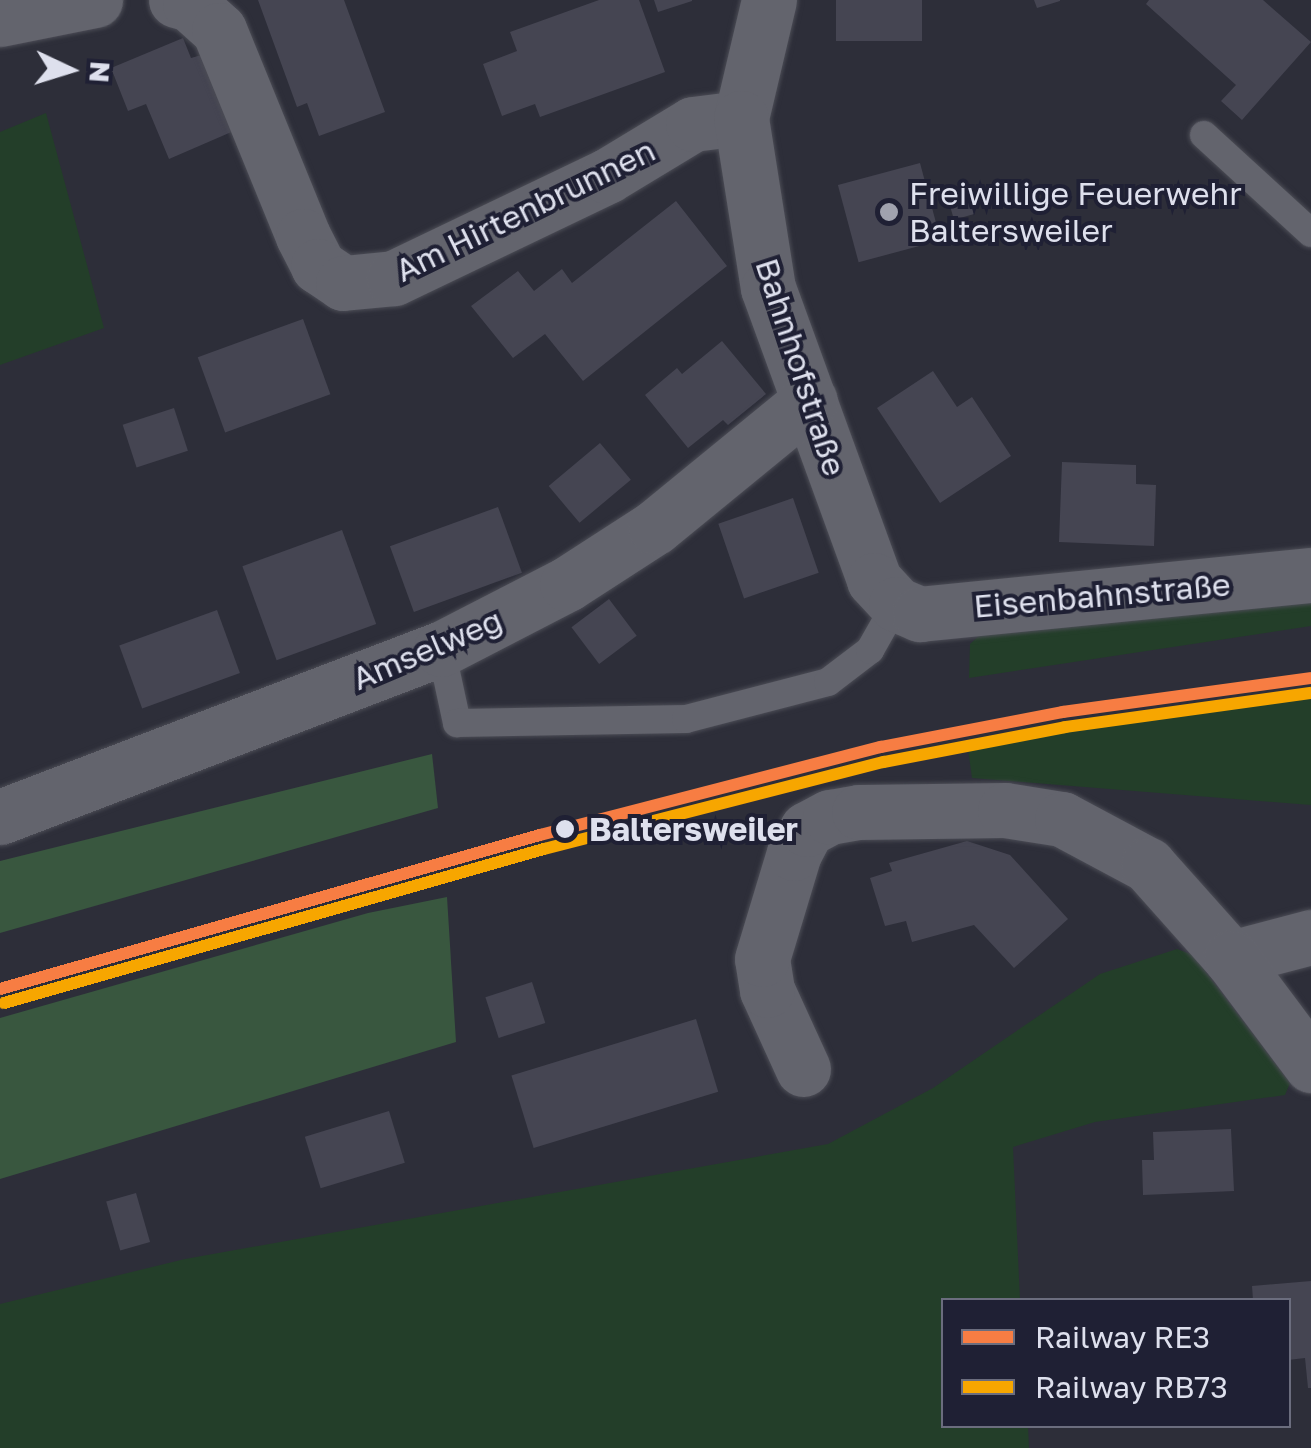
<!DOCTYPE html>
<meta charset="utf-8">
<style>
body{margin:0}
#map{position:relative;width:1311px;height:1448px;overflow:hidden;background:#2d2e39;font-family:"Golos Text",sans-serif}
div>[style]{position:absolute}
[style*='--x']{left:calc(var(--x)*1px);top:calc(var(--y)*1px);width:calc(var(--w)*1px);rotate:calc(var(--a)*1deg)}
.green>*{inset:0;background:#233e29}
.forest>*{inset:0;background:#39573f}
.building>*{inset:0;background:#454552;transform-origin:0 0}
.roads{filter:drop-shadow(0 0 2px #4b4c55) drop-shadow(0 0 2px #4b4c55)}
.lane>*{height:28px;margin:-14px;padding:0 14px;transform-origin:14px;border-radius:14px;background:#63646d}
.street>*{height:55px;margin:-27.5px;padding:0 27.5px;transform-origin:27.5px;border-radius:27.5px;background:#63646d}
.rail-1>*{height:12px;margin:-6px;padding:0 6px;transform-origin:6px;border-radius:6px;background:#f77d43}
.rail-2>*{height:12px;margin:-6px;padding:0 6px;transform-origin:6px;border-radius:6px;background:#f7a600}
.dots>*{width:28px;height:28px;translate:-50% -50%;box-sizing:border-box;border:5px solid #1f2034;border-radius:50%}
span{translate:-50% -50%;white-space:nowrap;text-align:center;line-height:1.15;-webkit-text-stroke:8px #1f2034;paint-order:stroke}
.poi-label{font-size:32px;color:#dee0ed}
.left{translate:0 -50%;text-align:left}
.street-label{font-size:32px;color:#dee0ed}
.stop-label{font-size:32px;color:#dee0ed;font-weight:700}
.legend{position:absolute;left:941px;top:1298px;width:350px;height:130px;box-sizing:border-box;background:#1f2034;border:2px solid #6b6d7e;margin:0;padding:12px 18px;list-style:none;font-size:30px;color:#dee0ed}
.legend li{display:flex;align-items:center;gap:20px;height:50px}
.legend b{width:50px;border:2px solid #6b6d7e}
.north{position:absolute;left:20px;top:20px;width:100px;height:100px;-webkit-text-stroke:8px #1f2034;paint-order:stroke;rotate:94deg;font-size:28px;font-weight:700;line-height:40px;text-align:center;color:#dee0ed}
.north::after{content:'';display:block;margin:auto;width:35px;height:45px;background:#dee0ed;clip-path:polygon(50% 0,100% 100%,50% 72%,0 100%)}
</style>
<div id="map">
<div class="green">
<i style="clip-path:polygon(46px 113px,104px 328px,0 365px,0 132px)"></i>
<i style="clip-path:polygon(1311px 600px,1311px 626px,969px 678px,970px 644px,995px 621px)"></i>
<i style="clip-path:polygon(1311px 697px,1311px 805px,972px 778px,968px 749px,1066px 730px)"></i>
<i style="clip-path:polygon(1177px 949px,1193px 955px,1290px 1083px,1285px 1095px,1095px 1122px,1013px 1147px,1020px 1300px,944px 1300px,944px 1426px,1028px 1426px,1029px 1448px,0 1448px,0 1304px,185px 1259px,828px 1144px,933px 1088px,1100px 974px)"></i>
</div>
<div class="forest">
<i style="clip-path:polygon(432px 754px,438px 808px,0 933px,0 861px)"></i>
<i style="clip-path:polygon(447px 897px,456px 1042px,0 1179px,0 1018px,368px 913px)"></i>
</div>
<div class="building">
<i style="clip-path:polygon(258px 0,344px 0,385px 112px,319px 136px,307px 103px,297px 107px)"></i>
<i style="clip-path:polygon(599px 0,639px 0,665px 72px,540px 117px,535px 104px,502px 116px,483px 64px,517px 51px,510px 32px)"></i>
<i style="clip-path:polygon(654px 0,692px 0,692px 1px,658px 12px)"></i>
<i style="left:836px;top:0;width:86px;height:41px"></i>
<i style="clip-path:polygon(1034px 0,1060px 0,1060px 1px,1037px 8px)"></i>
<i style="clip-path:polygon(1149px 0,1263px 0,1311px 42px,1242px 120px,1221px 101px,1236px 85px,1146px 4px)"></i>
<i style="clip-path:polygon(183px 38px,191px 58px,205px 54px,236px 130px,169px 159px,146px 104px,128px 111px,111px 68px)"></i>
<i style="left:920px;top:163px;width:80px;height:85px;rotate:75deg"></i>
<i style="left:967px;top:189px;width:26px;height:21px;rotate:74deg"></i>
<i style="clip-path:polygon(676px 201px,727px 266px,583px 381px,545px 334px,513px 358px,471px 306px,518px 271px,534px 291px,562px 269px,572px 283px)"></i>
<i style="left:303px;top:319px;width:80px;height:112px;rotate:70deg"></i>
<i style="clip-path:polygon(722px 341px,766px 394px,728px 425px,723px 420px,688px 448px,645px 395px,677px 368px,682px 374px)"></i>
<i style="clip-path:polygon(933px 371px,957px 407px,972px 397px,1011px 456px,940px 503px,877px 408px)"></i>
<i style="left:174px;top:408px;width:45px;height:54px;rotate:72deg"></i>
<i style="left:600px;top:443px;width:48px;height:67px;rotate:50deg"></i>
<i style="clip-path:polygon(1062px 462px,1136px 465px,1136px 484px,1156px 485px,1154px 546px,1059px 542px)"></i>
<i style="left:793px;top:498px;width:79px;height:79px;rotate:71deg"></i>
<i style="left:498px;top:507px;width:70px;height:115px;rotate:70deg"></i>
<i style="left:342px;top:530px;width:100px;height:106px;rotate:70deg"></i>
<i style="left:609px;top:599px;width:46px;height:47px;rotate:53deg"></i>
<i style="left:217px;top:610px;width:67px;height:104px;rotate:70deg"></i>
<i style="clip-path:polygon(967px 841px,1010px 855px,1068px 919px,1014px 968px,974px 925px,912px 942px,906px 921px,885px 926px,870px 878px,892px 871px,889px 863px)"></i>
<i style="left:532px;top:982px;width:43px;height:49px;rotate:72deg"></i>
<i style="left:696px;top:1019px;width:76px;height:193px;rotate:73deg"></i>
<i style="left:389px;top:1111px;width:54px;height:88px;rotate:73deg"></i>
<i style="clip-path:polygon(1231px 1129px,1234px 1191px,1143px 1195px,1142px 1160px,1154px 1160px,1153px 1132px)"></i>
<i style="left:136px;top:1193px;width:51px;height:31px;rotate:74deg"></i>
<i style="clip-path:polygon(1311px 1281px,1311px 1388px,1308px 1388px,1305px 1358px,1288px 1360px,1288px 1300px,1253px 1300px,1252px 1286px)"></i>
</div>
<div class="roads">
<div class="lane">
<i style="--x:1204;--y:135;--w:145;--a:42.5"></i>
<i style="--x:441;--y:649;--w:76;--a:77.8"></i>
<i style="--x:457;--y:723;--w:229;--a:-1"></i>
<i style="--x:686;--y:719;--w:147;--a:-14.6"></i>
<i style="--x:828;--y:682;--w:53;--a:-37.3"></i>
<i style="--x:870;--y:650;--w:53;--a:-60.5"></i>
</div>
<div class="street">
<i style="--x:176;--y:0;--w:15;--a:16"></i>
<i style="--x:190;--y:4;--w:39;--a:42"></i>
<i style="--x:219;--y:30;--w:222;--a:67.8"></i>
<i style="--x:303;--y:236;--w:34;--a:63"></i>
<i style="--x:318;--y:266;--w:30;--a:34"></i>
<i style="--x:343;--y:283;--w:51;--a:-5.6"></i>
<i style="--x:394;--y:278;--w:236;--a:-25.6"></i>
<i style="--x:607;--y:176;--w:100;--a:-31.2"></i>
<i style="--x:693;--y:124;--w:48;--a:-7.1"></i>
<i style="--x:769;--y:0;--w:121;--a:103.3"></i>
<i style="--x:741;--y:118;--w:172;--a:81"></i>
<i style="--x:768;--y:288;--w:311;--a:70"></i>
<i style="--x:874;--y:580;--w:33;--a:47"></i>
<i style="--x:896;--y:604;--w:26;--a:23"></i>
<i style="--x:920;--y:614;--w:393;--a:-5.7"></i>
<i style="--x:0;--y:19;--w:97;--a:-11.3"></i>
<i style="--x:0;--y:817;--w:472;--a:-20.9"></i>
<i style="--x:441;--y:649;--w:142;--a:-27.3"></i>
<i style="--x:567;--y:584;--w:105;--a:-32.9"></i>
<i style="--x:655;--y:527;--w:200;--a:-39.3"></i>
<i style="--x:1231;--y:958;--w:83;--a:-14.7"></i>
<i style="--x:803;--y:1069;--w:87;--a:-114.5"></i>
<i style="--x:767;--y:990;--w:31;--a:-99"></i>
<i style="--x:762;--y:959;--w:111;--a:-73.2"></i>
<i style="--x:794;--y:853;--w:27;--a:-62"></i>
<i style="--x:807;--y:829;--w:26;--a:-28"></i>
<i style="--x:830;--y:817;--w:29;--a:-10"></i>
<i style="--x:859;--y:812;--w:146;--a:-0.8"></i>
<i style="--x:1005;--y:810;--w:58;--a:9"></i>
<i style="--x:1062;--y:819;--w:98;--a:28.1"></i>
<i style="--x:1148;--y:865;--w:125;--a:48.3"></i>
<i style="--x:1231;--y:958;--w:134;--a:53.2"></i>
</div>
</div>
<div class="rail-1">
<i style="--x:0;--y:989;--w:562;--a:-15.92"></i>
<i style="--x:540;--y:835;--w:352;--a:-14.5"></i>
<i style="--x:881;--y:747;--w:185;--a:-10.9"></i>
<i style="--x:1063;--y:712;--w:250;--a:-7.8"></i>
</div>
<div class="rail-2">
<i style="--x:4;--y:1003;--w:562;--a:-15.92"></i>
<i style="--x:544;--y:849;--w:351;--a:-14.4"></i>
<i style="--x:884;--y:762;--w:184;--a:-10.9"></i>
<i style="--x:1065;--y:727;--w:248;--a:-7.9"></i>
</div>
<div class="dots">
<i style="left:889px;top:212px;background:#a0a2ae"></i>
<i style="left:565px;top:829px;background:#dee0ed"></i>
</div>
<div class="poi-label">
<span class="left" style="left:909px;top:212px">Freiwillige Feuerwehr<br>Baltersweiler</span>
</div>
<div class="street-label">
<span style="left:525px;top:210px;rotate:-26deg">Am Hirtenbrunnen</span>
<span style="left:801px;top:367px;rotate:72deg">Bahnhofstraße</span>
<span style="left:1102px;top:595px;rotate:-5deg">Eisenbahnstraße</span>
<span style="left:427px;top:649px;rotate:-23deg">Amselweg</span>
</div>
<div class="stop-label">
<span class="left" style="left:589px;top:829px">Baltersweiler</span>
</div>
<ul class="legend">
<li><b style="height:12px;background:#f77d43"></b>Railway RE3</li>
<li><b style="height:12px;background:#f7a600"></b>Railway RB73</li>
</ul>
<div class="north">N</div>
</div>
